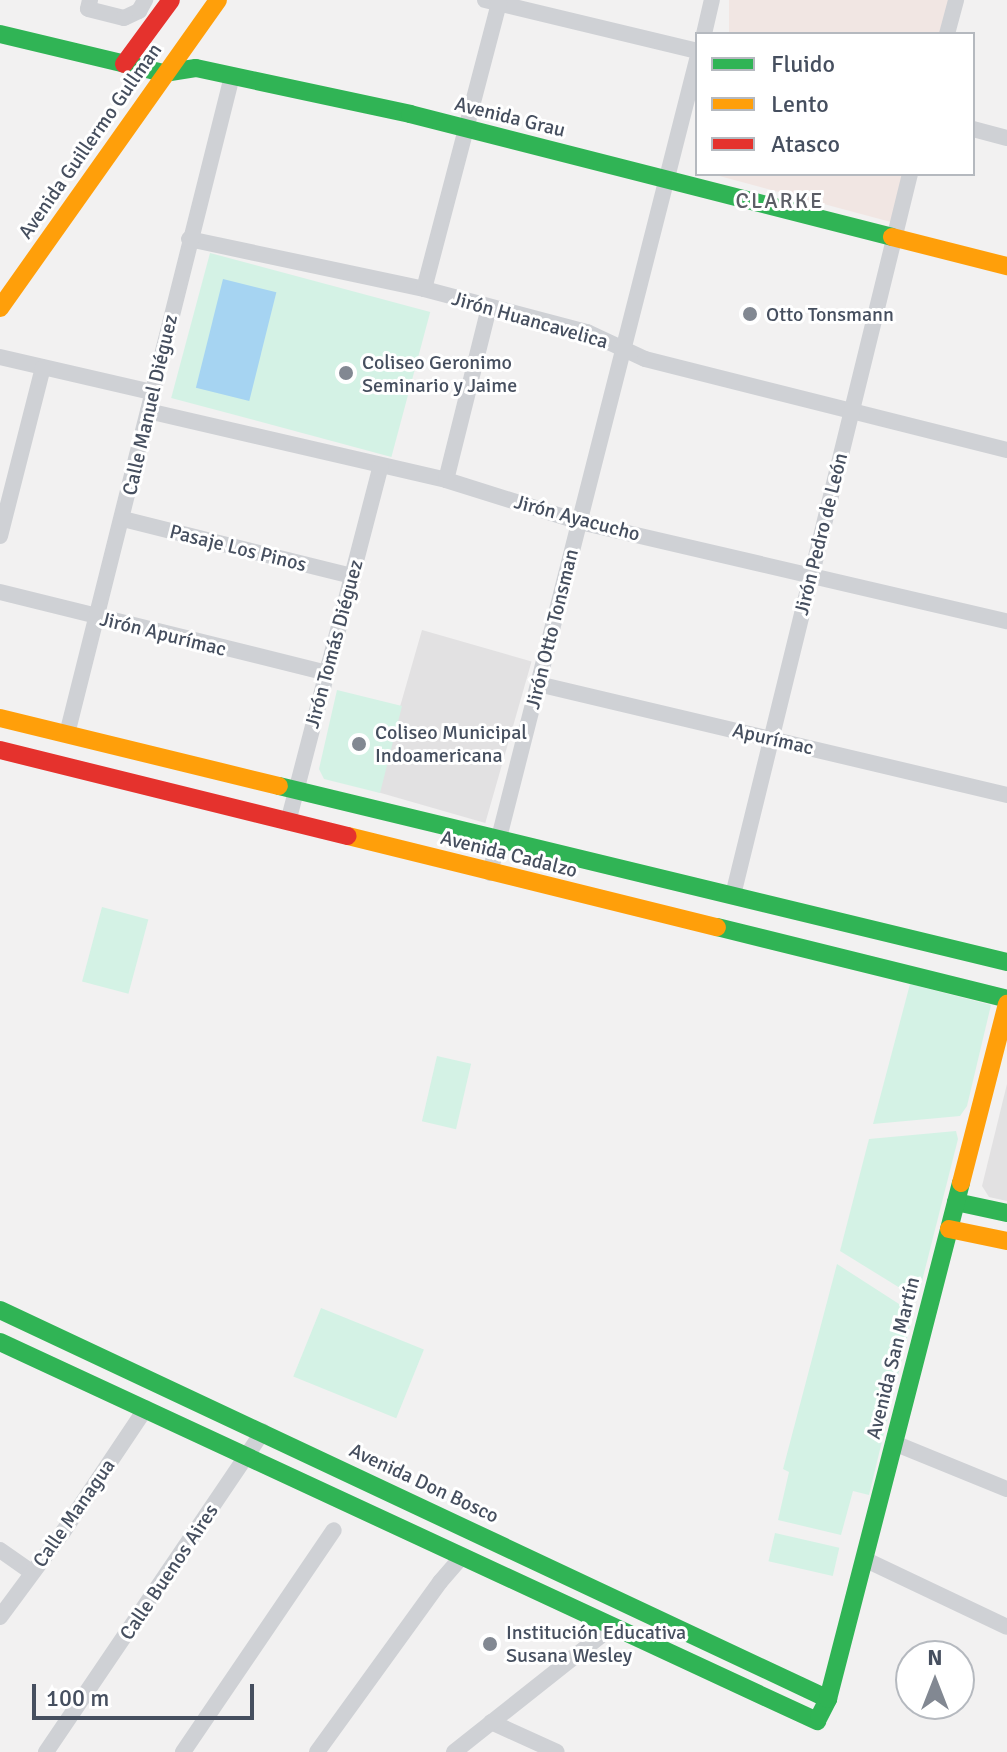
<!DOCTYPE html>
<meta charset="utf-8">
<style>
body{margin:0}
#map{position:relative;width:1007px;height:1752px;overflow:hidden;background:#f2f1f1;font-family:Signika,sans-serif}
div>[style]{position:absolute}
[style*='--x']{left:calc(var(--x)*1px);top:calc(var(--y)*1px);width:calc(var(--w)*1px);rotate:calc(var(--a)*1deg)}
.education>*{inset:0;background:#e2e1e2;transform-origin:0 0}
.medical>*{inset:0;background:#f1e6e3;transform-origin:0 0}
.green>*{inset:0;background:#d4f2e5;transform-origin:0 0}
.water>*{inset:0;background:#a6d4f2;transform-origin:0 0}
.street>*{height:16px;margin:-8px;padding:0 8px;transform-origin:8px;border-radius:8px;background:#cfd1d5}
.fast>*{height:18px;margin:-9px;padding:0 9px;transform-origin:9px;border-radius:9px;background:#30b455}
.slow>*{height:18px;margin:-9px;padding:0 9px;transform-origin:9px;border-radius:9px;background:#ff9f0a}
.jam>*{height:18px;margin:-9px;padding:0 9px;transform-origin:9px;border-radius:9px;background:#e5322d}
.dots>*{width:22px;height:22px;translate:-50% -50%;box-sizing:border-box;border:4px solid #fff;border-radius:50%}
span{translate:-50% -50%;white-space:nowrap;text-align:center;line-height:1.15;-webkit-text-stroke:6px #fff;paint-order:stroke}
.street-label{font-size:20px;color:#464f5f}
.poi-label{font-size:20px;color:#464f5f}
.left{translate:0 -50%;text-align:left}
.neighbourhood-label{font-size:22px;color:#5c5e66;letter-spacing:2px}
.legend{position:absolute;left:695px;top:32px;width:280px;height:144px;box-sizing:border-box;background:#fff;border:2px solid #b5b9bf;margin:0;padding:10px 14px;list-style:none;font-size:24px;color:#464f5f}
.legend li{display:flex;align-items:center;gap:16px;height:40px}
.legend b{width:40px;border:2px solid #b5b9bf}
.north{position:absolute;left:895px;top:1640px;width:80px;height:80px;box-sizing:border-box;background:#fff;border:2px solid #b5b9bf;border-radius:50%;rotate:0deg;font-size:22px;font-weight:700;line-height:32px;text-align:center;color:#464f5f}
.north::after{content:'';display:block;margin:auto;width:28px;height:36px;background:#828892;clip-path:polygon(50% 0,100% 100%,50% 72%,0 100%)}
.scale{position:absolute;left:32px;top:1684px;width:222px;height:36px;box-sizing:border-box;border:4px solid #464f5f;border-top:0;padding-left:10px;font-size:24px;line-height:28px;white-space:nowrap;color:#464f5f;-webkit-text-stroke:6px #fff;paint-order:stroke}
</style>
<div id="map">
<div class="education">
<i style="left:422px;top:630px;width:114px;height:168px;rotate:16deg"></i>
<i style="clip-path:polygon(1007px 1084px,1007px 1201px,989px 1197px,982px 1186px)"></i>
</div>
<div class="medical">
<i style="left:729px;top:0;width:220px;height:35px"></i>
<i style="clip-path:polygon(712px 174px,904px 174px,891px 222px)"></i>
</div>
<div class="green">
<i style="left:210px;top:253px;width:228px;height:150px;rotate:15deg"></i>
<i style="clip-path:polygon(337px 690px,402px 706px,380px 793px,324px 779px,319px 769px)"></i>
<i style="left:102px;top:907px;width:48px;height:77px;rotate:15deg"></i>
<i style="clip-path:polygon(910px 984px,991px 1005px,967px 1106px,960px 1116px,873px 1124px)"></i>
<i style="left:437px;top:1056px;width:35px;height:67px;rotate:13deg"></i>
<i style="clip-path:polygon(956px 1131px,958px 1139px,919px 1293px,913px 1296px,840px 1251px,869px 1139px)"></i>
<i style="clip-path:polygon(837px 1264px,913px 1313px,869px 1495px,853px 1491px,841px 1535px,778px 1520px,789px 1472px,783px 1469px)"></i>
<i style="left:321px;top:1308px;width:111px;height:74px;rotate:22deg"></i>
<i style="left:775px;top:1533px;width:66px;height:29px;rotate:13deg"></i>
</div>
<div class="water">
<i style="left:223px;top:279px;width:55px;height:112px;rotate:14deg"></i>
</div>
<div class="street">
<i style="--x:90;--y:0;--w:9;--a:103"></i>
<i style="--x:88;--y:9;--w:37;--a:14"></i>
<i style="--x:124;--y:18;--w:17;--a:-25"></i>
<i style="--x:139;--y:11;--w:13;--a:-61"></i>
<i style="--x:485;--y:0;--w:218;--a:13.5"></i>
<i style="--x:704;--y:34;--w:35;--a:-77"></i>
<i style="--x:947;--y:34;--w:35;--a:-75"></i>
<i style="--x:973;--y:129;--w:35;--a:15"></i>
<i style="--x:189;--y:239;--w:240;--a:12"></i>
<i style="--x:424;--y:289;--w:169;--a:14.8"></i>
<i style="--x:587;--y:332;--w:64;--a:25"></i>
<i style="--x:645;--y:359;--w:373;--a:14.1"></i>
<i style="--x:424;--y:289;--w:296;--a:-75.3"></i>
<i style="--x:0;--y:357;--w:156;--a:13"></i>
<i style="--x:148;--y:411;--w:306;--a:13"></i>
<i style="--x:446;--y:480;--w:140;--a:17.4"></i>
<i style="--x:580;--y:522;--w:438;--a:13.1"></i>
<i style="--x:446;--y:480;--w:178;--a:-76"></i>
<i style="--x:123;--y:519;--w:236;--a:14"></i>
<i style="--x:0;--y:536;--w:174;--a:-75.7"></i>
<i style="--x:0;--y:592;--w:337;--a:13.9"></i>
<i style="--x:538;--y:684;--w:482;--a:13.3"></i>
<i style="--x:67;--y:734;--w:678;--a:-75.92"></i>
<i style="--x:288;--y:822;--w:368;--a:-75.4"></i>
<i style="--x:490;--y:873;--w:839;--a:-75.72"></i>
<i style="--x:733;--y:895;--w:742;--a:-76.21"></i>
<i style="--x:894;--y:1443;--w:122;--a:22.2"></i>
<i style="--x:0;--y:1550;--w:39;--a:35"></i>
<i style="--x:864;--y:1559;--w:158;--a:25.4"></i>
<i style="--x:0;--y:1617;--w:106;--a:-53.5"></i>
<i style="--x:63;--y:1532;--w:149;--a:-56.2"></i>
<i style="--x:491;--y:1722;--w:72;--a:24.4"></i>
<i style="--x:46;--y:1752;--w:387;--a:-55.9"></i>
<i style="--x:183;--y:1752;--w:268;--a:-55.8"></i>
<i style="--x:317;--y:1752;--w:210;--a:-54.1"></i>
<i style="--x:440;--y:1582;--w:33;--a:-49"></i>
<i style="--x:454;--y:1752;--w:203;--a:-38.4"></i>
</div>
<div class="fast">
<i style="--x:0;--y:34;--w:169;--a:13.4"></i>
<i style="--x:164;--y:73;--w:32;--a:-9"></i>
<i style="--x:196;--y:68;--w:219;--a:12.1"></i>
<i style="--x:410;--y:114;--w:497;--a:14.3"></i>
<i style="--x:279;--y:786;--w:749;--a:13.59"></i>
<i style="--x:717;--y:927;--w:299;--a:13.9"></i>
<i style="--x:956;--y:1202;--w:52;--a:12.2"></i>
<i style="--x:0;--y:1310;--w:915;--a:25.16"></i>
<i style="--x:0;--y:1342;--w:901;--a:24.89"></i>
<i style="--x:819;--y:1717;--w:20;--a:-63"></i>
<i style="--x:828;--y:1699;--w:533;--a:-75.55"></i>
</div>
<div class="slow">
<i style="--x:892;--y:237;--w:119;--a:14.2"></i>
<i style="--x:0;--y:308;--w:377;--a:-54.7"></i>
<i style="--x:0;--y:718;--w:287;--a:13.7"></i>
<i style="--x:348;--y:836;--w:380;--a:13.9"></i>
<i style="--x:961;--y:1183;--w:185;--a:-75.6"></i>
<i style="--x:949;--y:1229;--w:59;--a:11.7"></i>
</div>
<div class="jam">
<i style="--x:124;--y:64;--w:79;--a:-53.7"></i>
<i style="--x:0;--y:750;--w:358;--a:13.9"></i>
</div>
<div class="dots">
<i style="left:750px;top:314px;background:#828892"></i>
<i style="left:346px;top:373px;background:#828892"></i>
<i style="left:359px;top:744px;background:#828892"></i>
<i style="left:490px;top:1644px;background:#828892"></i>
</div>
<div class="street-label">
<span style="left:510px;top:117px;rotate:14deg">Avenida Grau</span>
<span style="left:90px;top:141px;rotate:-55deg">Avenida Guillermo Gullman</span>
<span style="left:530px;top:320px;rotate:16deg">Jirón Huancavelica</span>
<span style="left:150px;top:405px;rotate:-77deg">Calle Manuel Diéguez</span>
<span style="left:577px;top:518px;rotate:15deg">Jirón Ayacucho</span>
<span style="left:821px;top:534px;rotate:-76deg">Jirón Pedro de León</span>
<span style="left:238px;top:548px;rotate:14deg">Pasaje Los Pinos</span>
<span style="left:552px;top:629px;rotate:-76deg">Jirón Otto Tonsman</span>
<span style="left:163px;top:634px;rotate:14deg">Jirón Apurímac</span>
<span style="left:334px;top:644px;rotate:-75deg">Jirón Tomás Diéguez</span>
<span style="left:773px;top:739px;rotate:13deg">Apurímac</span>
<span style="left:509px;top:854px;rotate:14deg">Avenida Cadalzo</span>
<span style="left:893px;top:1358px;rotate:-76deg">Avenida San Martín</span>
<span style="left:424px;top:1483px;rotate:25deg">Avenida Don Bosco</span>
<span style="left:74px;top:1513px;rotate:-55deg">Calle Managua</span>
<span style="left:169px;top:1572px;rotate:-56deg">Calle Buenos Aires</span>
</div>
<div class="poi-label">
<span class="left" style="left:766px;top:314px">Otto Tonsmann</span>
<span class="left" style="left:362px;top:374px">Coliseo Geronimo<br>Seminario y Jaime</span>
<span class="left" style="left:375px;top:744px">Coliseo Municipal<br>Indoamericana</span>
<span class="left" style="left:506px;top:1644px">Institución Educativa<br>Susana Wesley</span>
</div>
<div class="neighbourhood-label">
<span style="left:780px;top:201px">CLARKE</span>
</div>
<ul class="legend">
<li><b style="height:10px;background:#30b455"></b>Fluido</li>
<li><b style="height:10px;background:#ff9f0a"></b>Lento</li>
<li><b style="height:10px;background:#e5322d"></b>Atasco</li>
</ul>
<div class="north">N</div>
<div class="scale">100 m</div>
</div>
